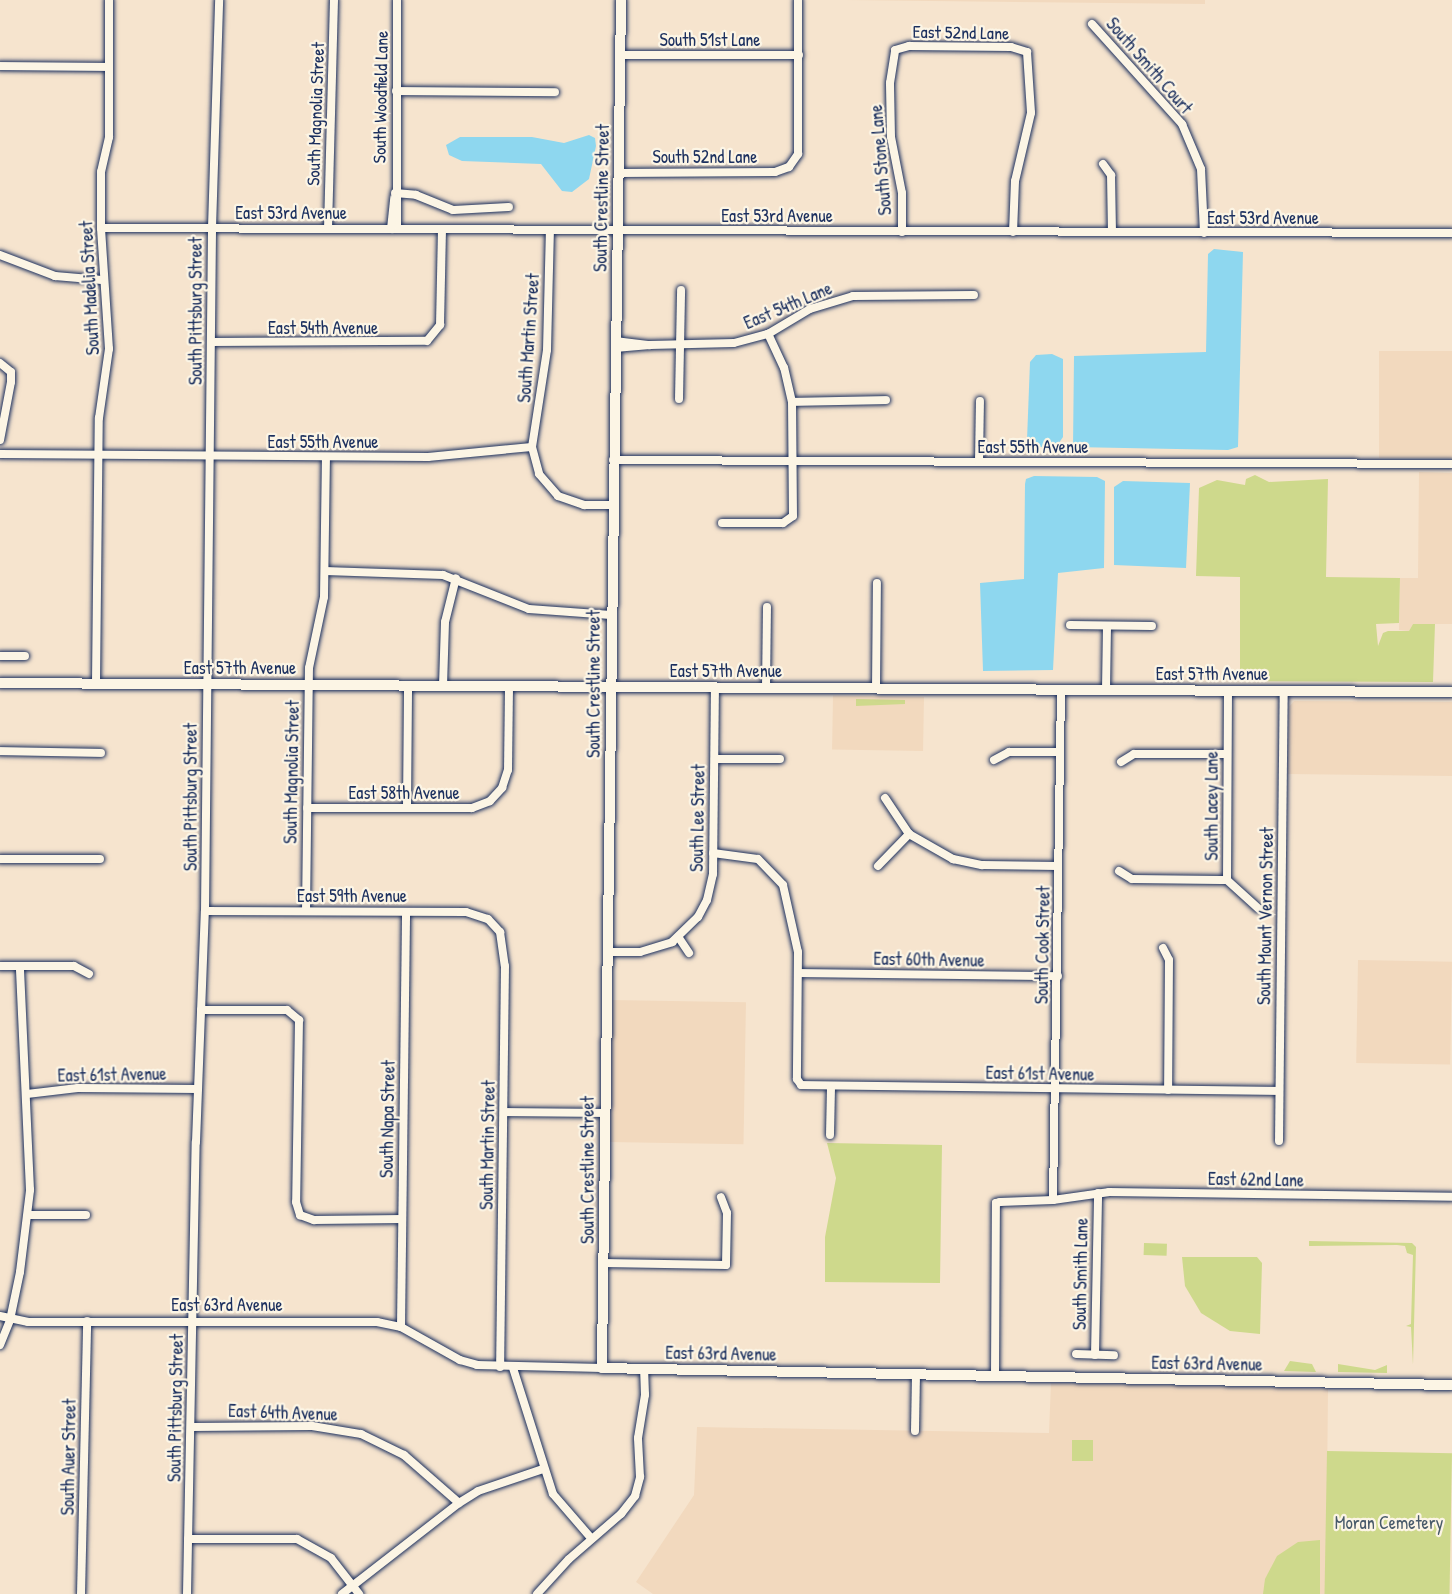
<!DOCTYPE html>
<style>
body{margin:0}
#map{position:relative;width:1452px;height:1594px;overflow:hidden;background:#f6e4ce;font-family:"Patrick Hand",sans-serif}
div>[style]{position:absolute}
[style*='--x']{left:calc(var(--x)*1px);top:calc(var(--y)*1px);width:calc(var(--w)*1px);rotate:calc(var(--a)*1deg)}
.built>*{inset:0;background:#f2d9be;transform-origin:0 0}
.green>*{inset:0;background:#ced98c;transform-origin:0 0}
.water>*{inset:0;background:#8ed7ef}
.roads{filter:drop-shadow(0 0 2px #1b2f5e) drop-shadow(0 0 2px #1b2f5e)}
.street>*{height:8px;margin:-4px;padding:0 4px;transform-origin:4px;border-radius:4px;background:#fcf5e5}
.secondary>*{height:10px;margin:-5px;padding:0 5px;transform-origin:5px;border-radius:5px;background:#fcf5e5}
span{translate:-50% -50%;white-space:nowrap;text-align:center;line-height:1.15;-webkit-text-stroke:4.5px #fcf5e5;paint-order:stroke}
.street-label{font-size:18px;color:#1b2f5e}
.park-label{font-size:18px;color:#485a6a}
</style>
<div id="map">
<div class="built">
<i style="clip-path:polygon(846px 0,1205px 0,1205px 4px)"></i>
<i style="left:1379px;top:351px;width:73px;height:107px"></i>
<i style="clip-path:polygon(1419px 472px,1452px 473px,1452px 624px,1413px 624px,1409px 631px,1399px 630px,1400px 578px,1418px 578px)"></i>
<i style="left:924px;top:697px;width:54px;height:91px;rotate:91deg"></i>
<i style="clip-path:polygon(1294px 701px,1452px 702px,1452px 776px,1288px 774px,1289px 707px)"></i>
<i style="left:1358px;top:960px;width:94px;height:103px;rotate:1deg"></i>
<i style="left:611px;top:1000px;width:135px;height:142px;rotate:1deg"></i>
<i style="clip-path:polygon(1051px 1383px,1328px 1389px,1326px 1594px,653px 1594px,636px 1582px,694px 1495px,697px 1427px,1049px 1433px)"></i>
</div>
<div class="green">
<i style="clip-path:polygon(1255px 475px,1269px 482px,1328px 479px,1326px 577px,1400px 578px,1399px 623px,1376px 624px,1378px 646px,1383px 633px,1388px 631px,1409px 631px,1413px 624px,1435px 624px,1433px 682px,1240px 681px,1240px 577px,1196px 576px,1199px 488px,1217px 480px,1245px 485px,1246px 479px)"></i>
<i style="clip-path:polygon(856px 699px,905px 700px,905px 704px,856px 706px)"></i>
<i style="clip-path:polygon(827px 1143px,942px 1145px,940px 1283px,825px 1282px,825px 1237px,836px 1178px)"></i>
<i style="clip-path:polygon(1309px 1241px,1412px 1243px,1416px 1247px,1413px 1365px,1411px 1327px,1406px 1326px,1411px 1324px,1413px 1255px,1407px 1253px,1405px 1246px,1397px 1245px,1309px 1246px)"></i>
<i style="left:1144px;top:1243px;width:23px;height:12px;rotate:2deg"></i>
<i style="clip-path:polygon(1182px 1257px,1257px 1257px,1262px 1263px,1260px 1334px,1230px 1331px,1201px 1313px,1185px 1286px)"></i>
<i style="clip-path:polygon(1290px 1361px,1312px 1364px,1316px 1372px,1284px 1371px)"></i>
<i style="clip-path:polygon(1338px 1364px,1375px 1370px,1387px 1365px,1387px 1373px,1338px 1372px)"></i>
<i style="left:1072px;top:1440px;width:21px;height:21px"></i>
<i style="left:1327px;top:1451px;width:125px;height:143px;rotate:1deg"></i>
<i style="clip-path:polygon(1320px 1540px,1320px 1594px,1263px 1594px,1265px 1579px,1277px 1556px,1298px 1542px)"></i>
</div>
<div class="water">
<i style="clip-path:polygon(589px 135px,595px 138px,596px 146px,589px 179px,572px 192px,562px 191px,541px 164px,462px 161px,449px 155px,446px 145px,460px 137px,532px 137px,564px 143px)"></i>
<i style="clip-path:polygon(1214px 249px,1243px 252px,1238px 447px,1228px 450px,1073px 447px,1074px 356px,1206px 352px,1208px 254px)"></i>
<i style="clip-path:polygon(1036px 355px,1052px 354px,1063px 359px,1063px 437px,1056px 447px,1033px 447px,1027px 440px,1030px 362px)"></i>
<i style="clip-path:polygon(1034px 476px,1097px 477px,1105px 481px,1104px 568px,1058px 573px,1053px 670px,983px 671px,980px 583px,1024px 579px,1025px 484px,1026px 479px)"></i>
<i style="clip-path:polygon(1123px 481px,1190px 483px,1186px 568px,1114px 565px,1114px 487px)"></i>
</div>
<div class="roads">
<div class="street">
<i style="--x:397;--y:0;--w:229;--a:90"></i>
<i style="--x:1092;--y:24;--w:135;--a:48"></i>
<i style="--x:1182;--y:124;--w:49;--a:67.1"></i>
<i style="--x:1201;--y:169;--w:64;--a:87.3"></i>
<i style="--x:621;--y:55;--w:178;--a:0"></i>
<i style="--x:0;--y:66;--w:109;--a:0.5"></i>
<i style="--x:396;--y:91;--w:159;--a:0.4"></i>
<i style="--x:1103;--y:164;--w:14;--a:54"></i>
<i style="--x:1111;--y:175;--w:55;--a:89"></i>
<i style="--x:619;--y:173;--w:156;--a:-0.4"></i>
<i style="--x:775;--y:172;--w:15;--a:-20"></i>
<i style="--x:789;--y:167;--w:16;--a:-55"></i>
<i style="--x:798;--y:154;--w:154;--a:-90"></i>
<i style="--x:395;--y:193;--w:21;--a:5"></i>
<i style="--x:416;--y:195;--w:40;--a:22"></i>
<i style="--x:453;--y:210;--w:56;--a:-3.1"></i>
<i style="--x:101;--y:228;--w:1351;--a:0.21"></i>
<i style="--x:328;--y:229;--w:229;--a:-88.5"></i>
<i style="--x:391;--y:229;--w:31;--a:-84"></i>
<i style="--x:902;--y:232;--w:39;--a:-90"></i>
<i style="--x:902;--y:193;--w:57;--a:-101.1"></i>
<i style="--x:891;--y:137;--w:54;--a:-91.1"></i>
<i style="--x:890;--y:83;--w:33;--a:-81"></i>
<i style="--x:895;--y:50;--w:15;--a:-16"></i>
<i style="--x:909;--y:46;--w:102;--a:0.6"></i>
<i style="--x:1011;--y:47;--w:17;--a:17"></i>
<i style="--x:1027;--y:52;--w:61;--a:86.2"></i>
<i style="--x:1031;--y:113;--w:70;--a:103.2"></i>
<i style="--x:1015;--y:181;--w:51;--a:92.2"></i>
<i style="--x:0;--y:255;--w:59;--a:20.9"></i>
<i style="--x:55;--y:276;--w:47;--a:4.9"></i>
<i style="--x:615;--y:341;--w:35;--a:7"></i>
<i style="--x:650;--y:345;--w:84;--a:-1.4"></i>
<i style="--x:734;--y:343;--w:35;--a:-15"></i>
<i style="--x:768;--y:334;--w:49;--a:-30.8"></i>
<i style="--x:810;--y:309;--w:45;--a:-16.8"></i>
<i style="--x:853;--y:296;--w:121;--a:-0.5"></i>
<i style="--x:211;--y:342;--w:216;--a:-0.3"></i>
<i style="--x:427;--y:341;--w:21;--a:-51"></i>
<i style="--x:440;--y:325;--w:96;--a:-88.8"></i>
<i style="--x:615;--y:348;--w:35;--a:-5"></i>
<i style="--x:0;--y:363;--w:14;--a:39"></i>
<i style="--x:11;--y:372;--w:10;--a:90"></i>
<i style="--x:11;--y:382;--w:59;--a:100.7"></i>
<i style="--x:679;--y:399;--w:109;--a:-88.9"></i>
<i style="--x:792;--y:402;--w:94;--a:-1.2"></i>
<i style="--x:532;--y:447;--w:98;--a:-81.2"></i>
<i style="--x:547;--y:350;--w:120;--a:-88.6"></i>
<i style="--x:0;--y:454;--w:428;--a:0.4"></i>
<i style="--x:428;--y:457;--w:104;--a:-5.5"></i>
<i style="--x:532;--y:447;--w:28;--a:75"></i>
<i style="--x:539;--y:474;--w:29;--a:49"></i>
<i style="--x:558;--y:496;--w:28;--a:19"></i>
<i style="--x:584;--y:505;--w:28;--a:0"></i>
<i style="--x:613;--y:460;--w:839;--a:0.27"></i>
<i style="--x:979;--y:462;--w:61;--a:-89.1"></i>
<i style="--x:722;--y:523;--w:61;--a:0"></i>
<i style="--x:783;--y:523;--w:12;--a:-35"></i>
<i style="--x:793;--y:516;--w:114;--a:-90.5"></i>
<i style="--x:792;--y:402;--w:35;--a:-103"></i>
<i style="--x:784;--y:368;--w:38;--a:-115"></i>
<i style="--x:325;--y:571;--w:118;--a:1.9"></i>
<i style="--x:443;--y:575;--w:92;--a:21.6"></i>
<i style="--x:529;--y:609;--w:82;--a:4.2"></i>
<i style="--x:1070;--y:625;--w:82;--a:0.7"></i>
<i style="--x:0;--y:656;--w:25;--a:0"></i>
<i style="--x:96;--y:683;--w:265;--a:-89.4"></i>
<i style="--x:99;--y:418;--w:70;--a:-81.8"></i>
<i style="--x:109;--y:349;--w:121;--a:-93.8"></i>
<i style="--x:101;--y:228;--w:56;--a:-90"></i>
<i style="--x:101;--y:172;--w:36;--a:-77"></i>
<i style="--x:109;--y:137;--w:137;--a:-90"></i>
<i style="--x:443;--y:686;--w:64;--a:-88.2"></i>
<i style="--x:445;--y:622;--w:45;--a:-76"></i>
<i style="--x:766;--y:688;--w:81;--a:-89.3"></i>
<i style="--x:876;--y:689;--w:106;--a:-89.5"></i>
<i style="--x:1106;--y:690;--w:64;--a:-89.1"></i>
<i style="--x:1228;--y:691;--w:189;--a:90.3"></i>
<i style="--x:1227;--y:880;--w:42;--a:42.1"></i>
<i style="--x:0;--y:751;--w:101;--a:1.1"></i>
<i style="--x:715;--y:759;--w:65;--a:0"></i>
<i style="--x:994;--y:760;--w:17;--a:-28"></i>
<i style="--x:1009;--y:752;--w:51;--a:0"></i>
<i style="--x:1121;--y:762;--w:15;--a:-32"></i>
<i style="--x:1134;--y:754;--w:93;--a:0"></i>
<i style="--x:885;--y:798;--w:43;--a:56.3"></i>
<i style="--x:909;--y:834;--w:51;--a:29.6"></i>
<i style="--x:953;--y:859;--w:30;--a:12"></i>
<i style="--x:982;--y:865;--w:76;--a:0.8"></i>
<i style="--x:407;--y:807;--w:121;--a:-89.5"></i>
<i style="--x:307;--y:808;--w:165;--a:0"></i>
<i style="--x:472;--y:808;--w:19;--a:-21"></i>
<i style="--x:490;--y:801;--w:18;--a:-47"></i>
<i style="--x:502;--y:788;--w:19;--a:-72"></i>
<i style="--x:508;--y:770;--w:84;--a:-89.3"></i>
<i style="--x:713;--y:853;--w:45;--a:7.6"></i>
<i style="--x:758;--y:859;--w:36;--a:46"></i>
<i style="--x:783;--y:885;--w:69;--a:77.4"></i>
<i style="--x:798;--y:952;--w:127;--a:90.5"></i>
<i style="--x:797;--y:1079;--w:7;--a:56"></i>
<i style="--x:801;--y:1085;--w:478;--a:0.7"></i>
<i style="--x:0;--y:859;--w:100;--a:0"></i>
<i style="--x:878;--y:866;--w:45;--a:-45.9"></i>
<i style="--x:1119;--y:871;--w:15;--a:32"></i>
<i style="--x:1132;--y:879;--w:95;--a:0.6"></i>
<i style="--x:205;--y:911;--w:261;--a:0.2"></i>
<i style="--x:466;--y:912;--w:23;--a:18"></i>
<i style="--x:488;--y:919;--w:18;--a:47"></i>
<i style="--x:500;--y:932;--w:34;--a:82"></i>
<i style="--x:505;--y:966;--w:401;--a:90.7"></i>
<i style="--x:306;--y:911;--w:243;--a:-89.3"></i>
<i style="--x:309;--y:668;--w:73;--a:-78.1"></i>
<i style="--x:324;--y:597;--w:140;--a:-89.2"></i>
<i style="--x:679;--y:938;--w:18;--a:56"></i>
<i style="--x:1163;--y:948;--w:13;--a:63"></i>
<i style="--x:1169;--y:960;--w:130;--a:90.4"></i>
<i style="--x:607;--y:952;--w:33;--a:0"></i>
<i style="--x:640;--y:952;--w:34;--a:-17"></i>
<i style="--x:672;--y:942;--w:36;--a:-44"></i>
<i style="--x:698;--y:917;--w:19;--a:-62"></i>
<i style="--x:707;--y:900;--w:27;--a:-77"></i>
<i style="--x:713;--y:874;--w:186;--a:-89.4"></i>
<i style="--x:0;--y:966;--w:74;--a:0"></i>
<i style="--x:74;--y:966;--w:17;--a:28"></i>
<i style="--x:800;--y:973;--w:258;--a:0.7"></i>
<i style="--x:201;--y:1010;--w:86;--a:0"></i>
<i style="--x:287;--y:1010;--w:16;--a:40"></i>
<i style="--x:299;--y:1020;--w:182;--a:90.9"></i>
<i style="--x:296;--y:1202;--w:14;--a:73"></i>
<i style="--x:300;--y:1215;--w:15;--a:20"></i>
<i style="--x:314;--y:1220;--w:88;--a:-0.7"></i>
<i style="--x:27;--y:1094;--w:51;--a:-6.7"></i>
<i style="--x:78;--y:1088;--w:120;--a:0.5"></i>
<i style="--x:504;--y:1112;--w:100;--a:0.6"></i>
<i style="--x:830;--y:1135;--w:49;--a:-88.8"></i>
<i style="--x:1279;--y:1141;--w:450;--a:-89.4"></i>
<i style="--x:1053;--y:1200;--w:510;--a:-89.1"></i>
<i style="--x:29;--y:1215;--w:57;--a:0"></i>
<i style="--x:603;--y:1263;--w:123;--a:0.9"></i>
<i style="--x:726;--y:1265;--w:52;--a:-88.9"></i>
<i style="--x:727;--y:1213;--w:17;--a:-111"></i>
<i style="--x:0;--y:1316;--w:29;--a:12"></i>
<i style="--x:28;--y:1322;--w:349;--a:0"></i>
<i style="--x:377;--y:1322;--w:25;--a:12"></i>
<i style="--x:401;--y:1327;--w:68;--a:29.2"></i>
<i style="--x:460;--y:1360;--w:18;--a:16"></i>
<i style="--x:477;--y:1365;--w:125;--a:1.4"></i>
<i style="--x:401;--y:1327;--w:415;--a:-89.3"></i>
<i style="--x:0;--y:1345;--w:27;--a:-68"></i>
<i style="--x:10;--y:1320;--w:49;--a:-78.2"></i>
<i style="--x:20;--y:1272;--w:83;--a:-83"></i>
<i style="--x:30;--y:1190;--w:223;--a:-92.6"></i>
<i style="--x:1076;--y:1354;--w:38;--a:2"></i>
<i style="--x:1095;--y:1355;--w:162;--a:-88.9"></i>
<i style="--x:513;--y:1368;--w:132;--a:72.4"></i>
<i style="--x:553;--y:1494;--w:58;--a:49.2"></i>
<i style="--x:995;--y:1377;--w:174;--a:-89.7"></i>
<i style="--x:996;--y:1203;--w:4;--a:-14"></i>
<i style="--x:1000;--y:1202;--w:53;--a:-2.2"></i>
<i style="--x:1053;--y:1200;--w:57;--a:-8.1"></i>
<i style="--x:1109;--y:1192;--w:343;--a:0.8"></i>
<i style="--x:191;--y:1427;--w:121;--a:-0.5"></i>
<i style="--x:312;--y:1426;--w:50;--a:9.3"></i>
<i style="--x:361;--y:1434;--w:48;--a:26"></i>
<i style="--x:404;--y:1455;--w:73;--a:41.1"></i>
<i style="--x:915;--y:1431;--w:56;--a:-89"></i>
<i style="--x:188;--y:1539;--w:109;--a:0"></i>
<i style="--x:297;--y:1539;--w:39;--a:29"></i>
<i style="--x:331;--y:1558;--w:46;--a:52.1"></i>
<i style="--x:81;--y:1594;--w:273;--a:-88.7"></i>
<i style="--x:187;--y:1594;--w:452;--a:-88.9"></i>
<i style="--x:196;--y:1142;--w:231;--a:-87.8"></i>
<i style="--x:205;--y:911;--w:683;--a:-89.41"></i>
<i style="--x:212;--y:228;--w:228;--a:-88.2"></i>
<i style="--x:342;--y:1594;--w:148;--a:-37.9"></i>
<i style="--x:459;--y:1503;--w:22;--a:-32"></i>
<i style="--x:478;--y:1491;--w:69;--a:-18.7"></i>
<i style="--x:537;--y:1594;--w:47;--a:-47.6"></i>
<i style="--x:569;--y:1559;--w:69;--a:-40.9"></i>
<i style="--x:621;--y:1514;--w:23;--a:-52"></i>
<i style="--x:635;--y:1496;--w:20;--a:-75"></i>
<i style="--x:640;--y:1477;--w:39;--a:-93"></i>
<i style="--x:638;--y:1438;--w:44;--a:-80.8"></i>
<i style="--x:645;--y:1395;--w:26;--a:-92"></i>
</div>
<div class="secondary">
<i style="--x:621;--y:0;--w:1368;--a:90.8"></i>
<i style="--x:602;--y:1368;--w:850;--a:1.15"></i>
<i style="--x:0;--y:683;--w:1452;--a:0.36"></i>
</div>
</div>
<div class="street-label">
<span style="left:961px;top:33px;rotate:1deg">East 52nd Lane</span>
<span style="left:710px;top:40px">South 51st Lane</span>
<span style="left:1149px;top:66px;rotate:49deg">South Smith Court</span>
<span style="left:381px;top:97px;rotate:-89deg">South Woodfield Lane</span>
<span style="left:316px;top:114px;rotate:-88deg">South Magnolia Street</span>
<span style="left:705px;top:157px">South 52nd Lane</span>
<span style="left:881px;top:160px;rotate:-95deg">South Stone Lane</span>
<span style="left:602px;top:198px;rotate:-89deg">South Crestline Street</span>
<span style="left:291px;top:213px">East 53rd Avenue</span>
<span style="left:777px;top:216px">East 53rd Avenue</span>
<span style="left:1263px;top:218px">East 53rd Avenue</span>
<span style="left:90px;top:288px;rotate:-93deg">South Madelia Street</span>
<span style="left:788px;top:306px;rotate:-23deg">East 54th Lane</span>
<span style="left:196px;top:311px;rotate:-90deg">South Pittsburg Street</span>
<span style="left:323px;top:328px">East 54th Avenue</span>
<span style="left:529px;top:338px;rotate:-86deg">South Martin Street</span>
<span style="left:323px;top:442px">East 55th Avenue</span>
<span style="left:1033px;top:447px">East 55th Avenue</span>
<span style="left:240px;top:668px">East 57th Avenue</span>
<span style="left:726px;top:671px">East 57th Avenue</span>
<span style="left:1212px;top:674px">East 57th Avenue</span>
<span style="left:594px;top:684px;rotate:-90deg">South Crestline Street</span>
<span style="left:292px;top:772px;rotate:-89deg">South Magnolia Street</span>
<span style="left:404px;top:793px">East 58th Avenue</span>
<span style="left:191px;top:797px;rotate:-90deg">South Pittsburg Street</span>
<span style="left:1212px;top:806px;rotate:-90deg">South Lacey Lane</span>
<span style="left:698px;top:818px;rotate:-89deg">South Lee Street</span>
<span style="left:352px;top:896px">East 59th Avenue</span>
<span style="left:1266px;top:916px;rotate:-89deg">South Mount Vernon Street</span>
<span style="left:1043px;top:945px;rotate:-89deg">South Cook Street</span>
<span style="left:929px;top:960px;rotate:1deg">East 60th Avenue</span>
<span style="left:1040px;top:1074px;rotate:1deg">East 61st Avenue</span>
<span style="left:112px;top:1075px;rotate:-1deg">East 61st Avenue</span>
<span style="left:388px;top:1119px;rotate:-89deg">South Napa Street</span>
<span style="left:488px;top:1145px;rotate:-89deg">South Martin Street</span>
<span style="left:588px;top:1170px;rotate:-90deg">South Crestline Street</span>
<span style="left:1256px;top:1180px;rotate:1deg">East 62nd Lane</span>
<span style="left:1081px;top:1274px;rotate:-89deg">South Smith Lane</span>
<span style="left:227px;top:1305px">East 63rd Avenue</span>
<span style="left:721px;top:1354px;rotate:1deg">East 63rd Avenue</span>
<span style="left:1207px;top:1364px;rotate:1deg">East 63rd Avenue</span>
<span style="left:176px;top:1408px;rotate:-89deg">South Pittsburg Street</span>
<span style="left:283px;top:1413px;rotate:2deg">East 64th Avenue</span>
<span style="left:69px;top:1457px;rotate:-89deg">South Auer Street</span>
</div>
<div class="park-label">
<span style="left:1389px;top:1523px">Moran Cemetery</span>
</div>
</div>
